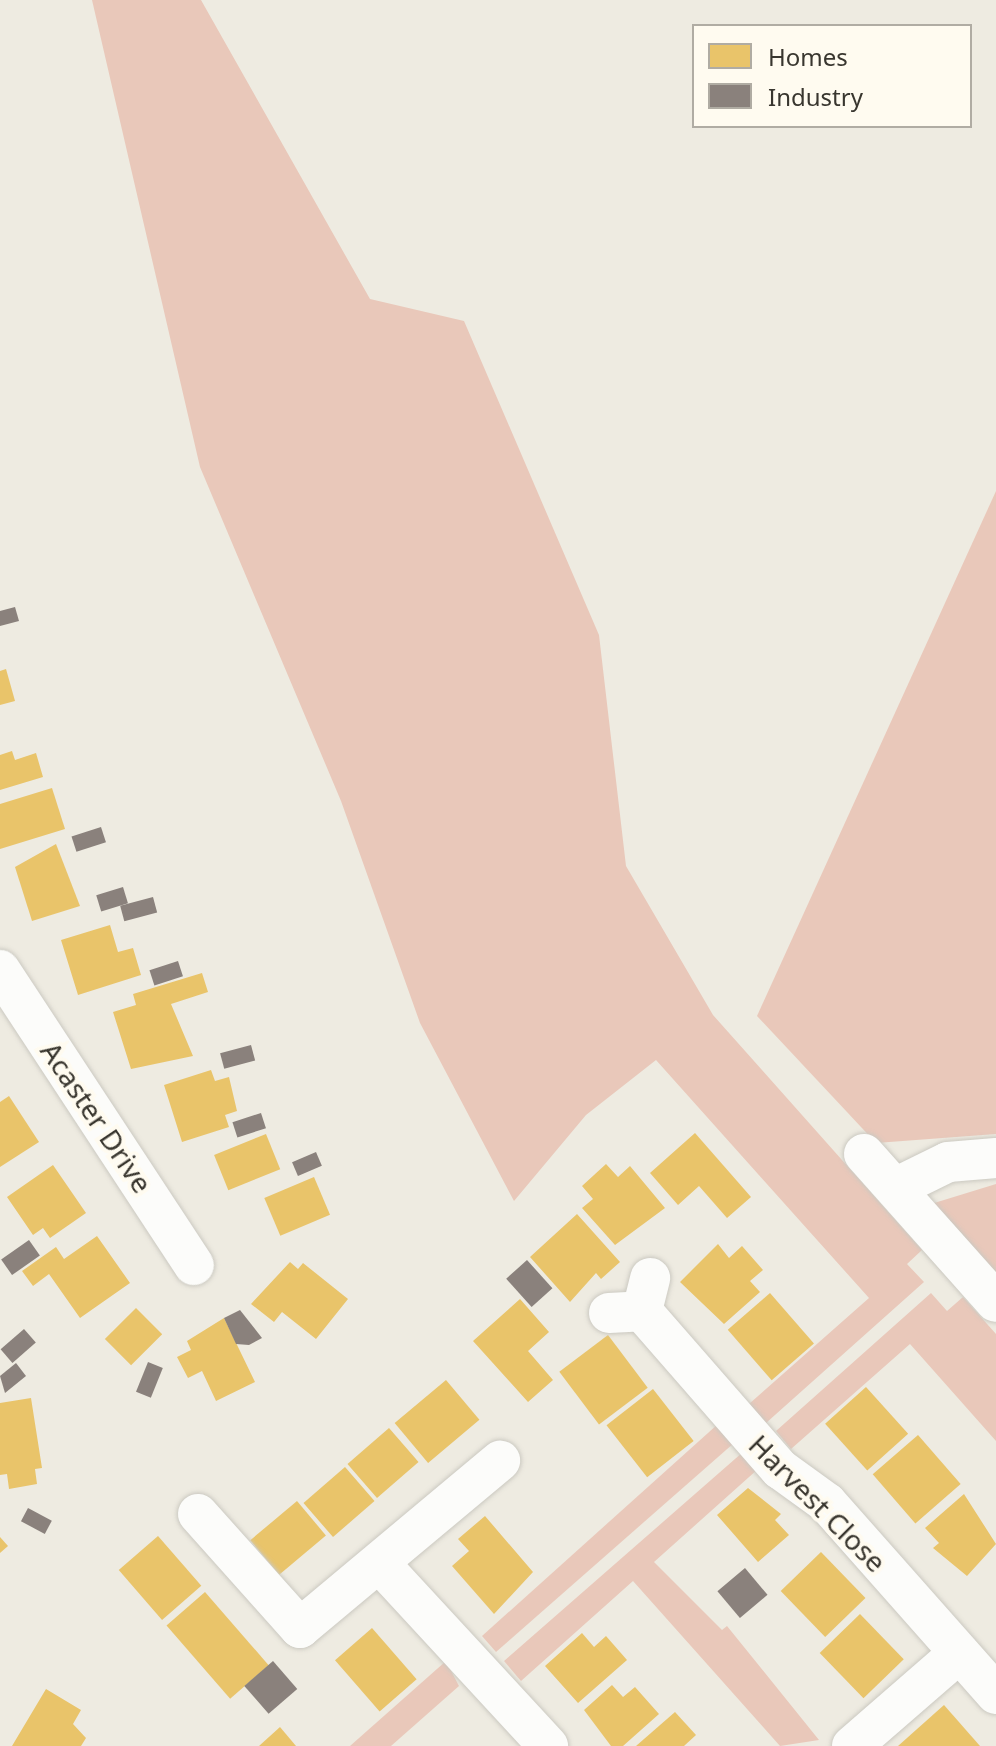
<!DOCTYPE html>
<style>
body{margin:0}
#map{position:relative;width:996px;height:1746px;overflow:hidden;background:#eeebe1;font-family:"Noto Sans",sans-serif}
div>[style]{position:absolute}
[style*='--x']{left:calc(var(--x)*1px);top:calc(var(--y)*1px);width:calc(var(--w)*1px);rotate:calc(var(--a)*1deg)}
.green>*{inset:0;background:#e9c8ba}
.homes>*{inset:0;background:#e9c46a;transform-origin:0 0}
.industry>*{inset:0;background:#8a817c;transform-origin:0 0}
.roads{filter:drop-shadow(0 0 2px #cbc9c1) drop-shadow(0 0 2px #cbc9c1)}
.minor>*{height:40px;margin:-20px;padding:0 20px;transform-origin:20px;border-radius:20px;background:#fcfcfa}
span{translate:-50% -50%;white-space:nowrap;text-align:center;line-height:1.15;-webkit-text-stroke:8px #fffbf0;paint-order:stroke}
.street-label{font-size:28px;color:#39362f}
.legend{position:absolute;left:692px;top:24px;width:280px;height:104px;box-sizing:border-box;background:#fffbf0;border:2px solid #b0aca3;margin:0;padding:10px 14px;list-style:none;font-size:24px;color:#39362f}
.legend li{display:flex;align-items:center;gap:16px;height:40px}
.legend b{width:40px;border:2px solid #b0aca3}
</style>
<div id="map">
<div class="green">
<i style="clip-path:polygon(92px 0,201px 0,370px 299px,464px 321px,599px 635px,626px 866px,713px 1015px,922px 1250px,907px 1264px,924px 1282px,766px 1423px,749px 1404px,869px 1298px,656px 1060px,586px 1115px,514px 1201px,420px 1023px,341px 801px,200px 467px)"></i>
<i style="clip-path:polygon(996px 491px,996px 1134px,876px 1143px,757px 1016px)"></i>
<i style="clip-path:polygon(996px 1184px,996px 1273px,931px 1204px)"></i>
<i style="clip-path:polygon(931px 1293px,947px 1311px,963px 1297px,996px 1334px,996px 1441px,910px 1344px,791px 1449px,776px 1431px)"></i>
<i style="clip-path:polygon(718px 1424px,734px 1443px,496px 1652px,482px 1636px)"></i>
<i style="clip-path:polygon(743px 1452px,758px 1469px,654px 1562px,722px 1630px,727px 1626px,819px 1740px,780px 1746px,633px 1581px,521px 1681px,504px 1661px)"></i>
<i style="clip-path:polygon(446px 1661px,459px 1686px,391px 1746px,350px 1746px)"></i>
</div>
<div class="homes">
<i style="clip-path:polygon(6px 669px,15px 701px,0 705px,0 671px)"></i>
<i style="clip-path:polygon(12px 751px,15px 760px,36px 753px,43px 777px,0 790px,0 755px)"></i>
<i style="clip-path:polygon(52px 788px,65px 829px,0 849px,0 804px)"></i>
<i style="clip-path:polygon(56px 844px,80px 906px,32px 921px,15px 867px)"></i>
<i style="clip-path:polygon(110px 925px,118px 952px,133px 948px,141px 975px,78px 995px,61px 940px)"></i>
<i style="clip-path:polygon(202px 973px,208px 992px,171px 1004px,193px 1056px,131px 1069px,113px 1012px,136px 1005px,133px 994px)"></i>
<i style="clip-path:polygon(211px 1070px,215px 1081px,229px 1077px,237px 1111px,225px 1115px,229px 1127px,182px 1142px,164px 1085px)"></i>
<i style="clip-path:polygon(9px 1096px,39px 1142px,0 1167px,0 1102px)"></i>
<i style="clip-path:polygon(695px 1133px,751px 1197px,727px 1218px,699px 1186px,678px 1205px,650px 1173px)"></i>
<i style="left:266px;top:1134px;width:38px;height:56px;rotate:68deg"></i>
<i style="clip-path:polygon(606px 1164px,618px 1177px,630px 1166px,665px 1208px,615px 1245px,582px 1208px,593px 1199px,582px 1186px)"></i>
<i style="clip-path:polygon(53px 1165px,86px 1213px,50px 1238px,43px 1228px,33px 1235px,7px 1197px)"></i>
<i style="left:314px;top:1177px;width:41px;height:54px;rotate:67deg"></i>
<i style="clip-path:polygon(577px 1214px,620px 1262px,601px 1279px,596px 1273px,570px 1302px,530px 1257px)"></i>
<i style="clip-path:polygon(97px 1236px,130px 1283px,80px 1318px,49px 1274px,33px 1286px,22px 1271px,56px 1247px,64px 1259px)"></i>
<i style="clip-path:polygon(718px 1244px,729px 1258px,742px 1246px,763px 1270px,750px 1281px,760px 1292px,724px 1324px,680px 1282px)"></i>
<i style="clip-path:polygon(290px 1262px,298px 1269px,303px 1263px,348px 1299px,316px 1339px,282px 1312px,274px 1322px,251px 1304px)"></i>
<i style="left:770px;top:1293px;width:67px;height:56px;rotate:49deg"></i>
<i style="clip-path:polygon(520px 1299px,549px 1332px,528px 1351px,553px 1380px,528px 1402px,473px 1341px)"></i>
<i style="left:136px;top:1308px;width:37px;height:44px;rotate:45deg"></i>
<i style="clip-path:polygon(224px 1318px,255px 1382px,216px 1401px,202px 1371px,188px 1378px,177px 1357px,191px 1350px,187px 1341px)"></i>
<i style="left:608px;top:1335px;width:66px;height:61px;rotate:53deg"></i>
<i style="left:446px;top:1380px;width:52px;height:67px;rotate:50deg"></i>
<i style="left:866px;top:1387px;width:63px;height:55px;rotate:48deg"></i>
<i style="left:653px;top:1389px;width:66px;height:59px;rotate:52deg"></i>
<i style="clip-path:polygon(31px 1398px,42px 1468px,35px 1469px,37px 1484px,9px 1489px,7px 1474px,0 1475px,0 1403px)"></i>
<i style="left:389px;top:1428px;width:45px;height:55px;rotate:49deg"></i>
<i style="left:918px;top:1435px;width:65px;height:60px;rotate:49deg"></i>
<i style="left:345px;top:1467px;width:45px;height:55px;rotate:49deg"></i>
<i style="clip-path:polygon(748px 1488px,781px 1514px,775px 1520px,789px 1535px,758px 1562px,717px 1515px)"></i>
<i style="clip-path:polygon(964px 1494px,996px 1544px,967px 1576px,933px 1548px,939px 1543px,925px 1528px)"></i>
<i style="left:297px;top:1501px;width:45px;height:61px;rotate:50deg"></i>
<i style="clip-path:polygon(485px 1516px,533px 1572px,494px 1614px,452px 1566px,469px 1551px,458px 1539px)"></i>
<i style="left:158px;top:1536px;width:66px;height:52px;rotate:49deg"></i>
<i style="clip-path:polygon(0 1537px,8px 1546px,0 1553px)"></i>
<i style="left:821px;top:1552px;width:64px;height:56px;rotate:46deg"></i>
<i style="left:205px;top:1592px;width:97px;height:51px;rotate:49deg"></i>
<i style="left:860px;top:1614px;width:63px;height:56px;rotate:46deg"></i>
<i style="left:372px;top:1628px;width:68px;height:49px;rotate:49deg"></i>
<i style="clip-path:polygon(582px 1633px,594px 1647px,606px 1636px,627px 1660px,578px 1703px,545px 1666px)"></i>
<i style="clip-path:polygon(612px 1685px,623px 1697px,635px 1687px,659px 1714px,623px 1746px,611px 1746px,584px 1710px)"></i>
<i style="clip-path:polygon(46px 1689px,81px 1710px,73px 1724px,86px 1738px,81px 1746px,12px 1746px)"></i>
<i style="clip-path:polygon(944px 1705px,980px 1746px,898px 1746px)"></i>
<i style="clip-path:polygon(675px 1712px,696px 1735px,684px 1746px,636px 1746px)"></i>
<i style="clip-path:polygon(280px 1727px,296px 1746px,259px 1746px)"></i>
</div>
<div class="industry">
<i style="clip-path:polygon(15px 607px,19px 621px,0 626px,0 611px)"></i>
<i style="left:101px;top:827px;width:16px;height:31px;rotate:72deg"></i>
<i style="left:123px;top:887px;width:17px;height:28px;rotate:73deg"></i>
<i style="left:153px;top:897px;width:16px;height:34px;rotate:75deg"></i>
<i style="left:178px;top:961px;width:16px;height:30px;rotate:72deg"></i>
<i style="left:251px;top:1045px;width:16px;height:32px;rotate:75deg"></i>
<i style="left:261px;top:1113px;width:16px;height:30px;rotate:72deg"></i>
<i style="left:316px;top:1152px;width:15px;height:26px;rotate:67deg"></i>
<i style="left:29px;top:1240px;width:19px;height:34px;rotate:55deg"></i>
<i style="left:527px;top:1260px;width:38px;height:28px;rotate:48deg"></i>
<i style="clip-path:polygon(240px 1310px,262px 1338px,249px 1345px,236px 1344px,224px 1318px)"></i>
<i style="left:24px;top:1329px;width:18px;height:31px;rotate:49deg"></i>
<i style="left:148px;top:1362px;width:16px;height:32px;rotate:22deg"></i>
<i style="clip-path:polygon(16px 1363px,26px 1376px,5px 1393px,0 1376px)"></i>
<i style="left:28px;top:1508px;width:27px;height:15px;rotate:28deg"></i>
<i style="left:745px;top:1568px;width:35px;height:36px;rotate:50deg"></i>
<i style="left:273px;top:1661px;width:37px;height:38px;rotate:49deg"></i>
</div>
<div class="roads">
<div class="minor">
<i style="--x:0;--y:970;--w:353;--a:56.7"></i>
<i style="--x:864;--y:1154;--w:198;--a:48.3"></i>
<i style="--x:895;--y:1188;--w:59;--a:-26.1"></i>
<i style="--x:948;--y:1162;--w:48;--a:-4.8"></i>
<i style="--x:642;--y:1311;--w:210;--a:48.9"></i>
<i style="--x:780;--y:1469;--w:58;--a:35.9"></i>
<i style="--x:827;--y:1503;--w:255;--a:48.5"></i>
<i style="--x:609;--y:1313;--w:33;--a:-3"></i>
<i style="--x:642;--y:1311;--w:34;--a:-76"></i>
<i style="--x:198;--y:1514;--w:153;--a:48.2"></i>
<i style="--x:300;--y:1628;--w:261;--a:-39.9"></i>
<i style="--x:382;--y:1566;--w:245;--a:47.3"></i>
<i style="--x:852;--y:1746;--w:142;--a:-41"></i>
</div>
</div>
<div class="street-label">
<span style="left:97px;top:1117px;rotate:56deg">Acaster Drive</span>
<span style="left:818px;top:1503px;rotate:45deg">Harvest Close</span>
</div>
<ul class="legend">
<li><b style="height:22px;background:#e9c46a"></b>Homes</li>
<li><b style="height:22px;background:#8a817c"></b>Industry</li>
</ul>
</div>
